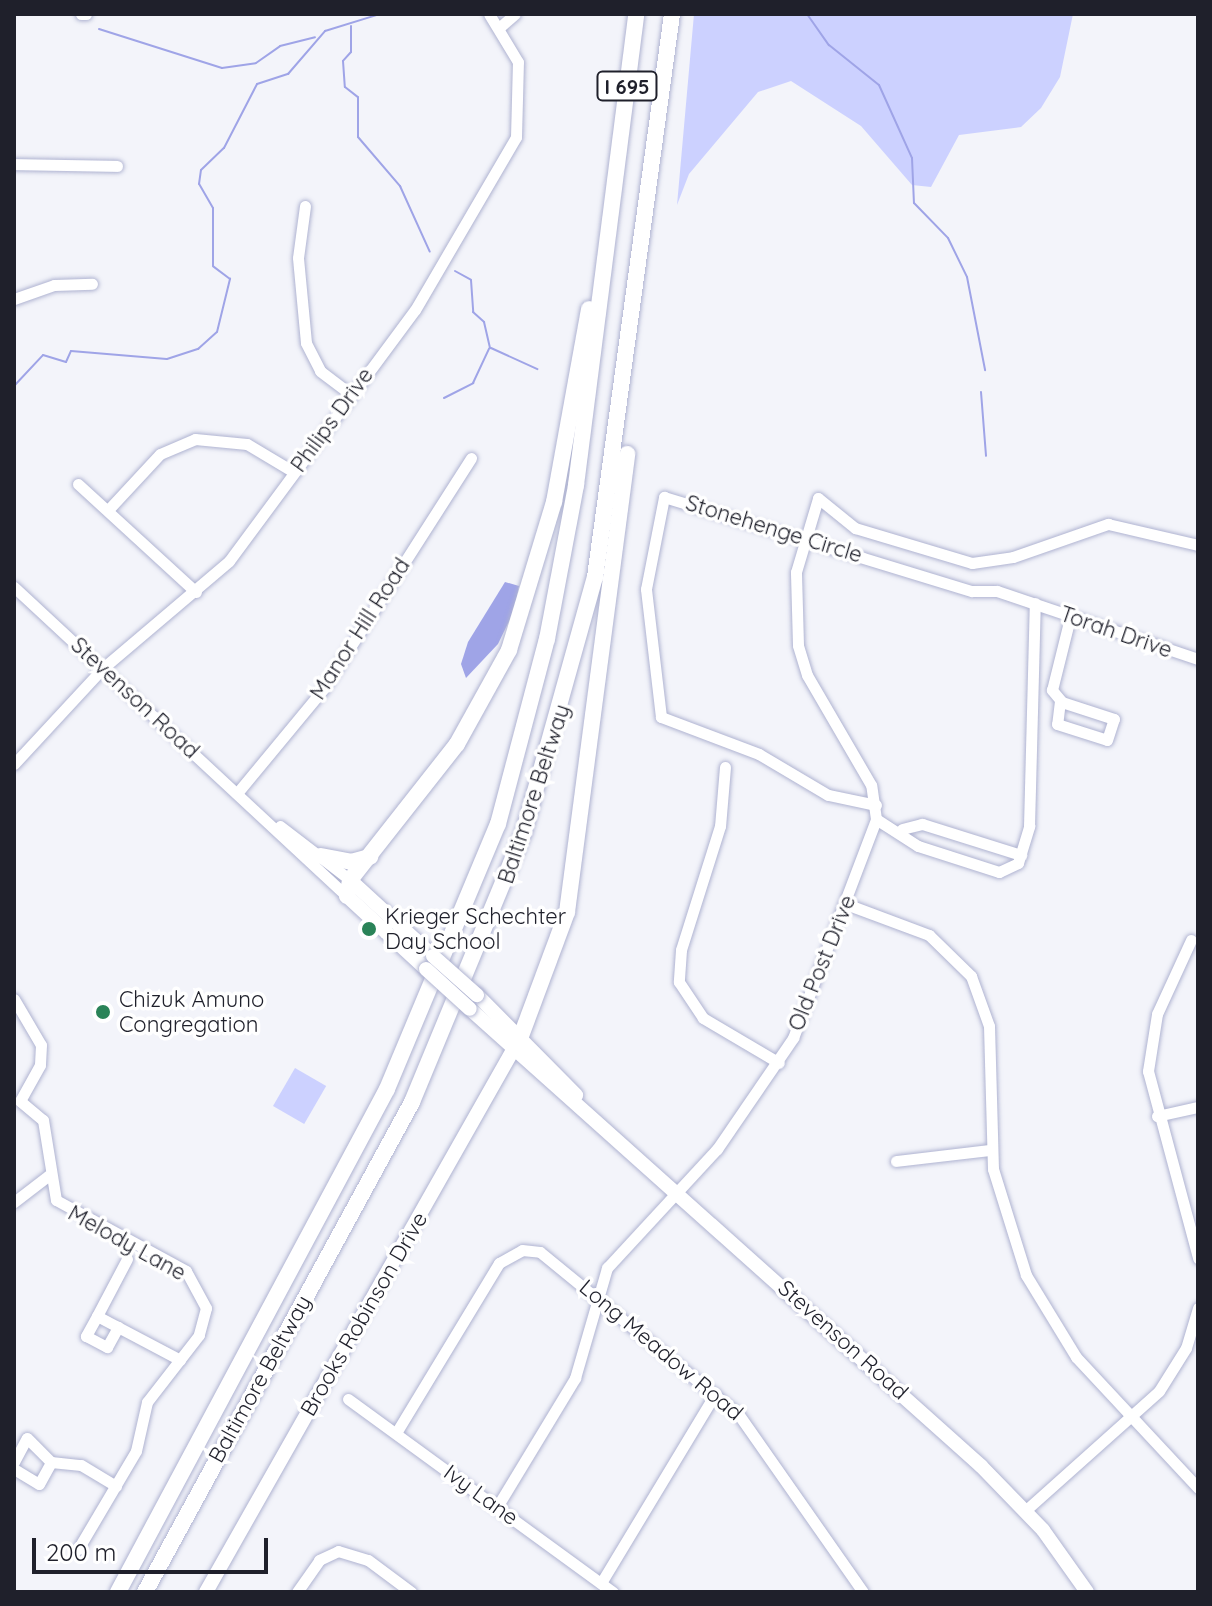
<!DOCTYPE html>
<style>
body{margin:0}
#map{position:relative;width:1212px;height:1606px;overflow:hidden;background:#f3f4fa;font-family:Quicksand,sans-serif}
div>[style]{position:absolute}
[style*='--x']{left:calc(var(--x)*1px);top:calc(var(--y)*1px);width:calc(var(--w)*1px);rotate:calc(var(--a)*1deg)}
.green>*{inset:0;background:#ccd1ff;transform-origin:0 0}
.water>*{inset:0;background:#9fa4e7}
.stream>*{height:2px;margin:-1px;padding:0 1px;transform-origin:1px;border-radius:1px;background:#9fa4e7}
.roads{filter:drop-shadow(0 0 2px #afb3d1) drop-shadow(0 0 2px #afb3d1)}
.minor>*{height:11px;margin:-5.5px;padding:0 5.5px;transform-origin:5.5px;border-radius:5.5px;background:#fff}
.major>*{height:14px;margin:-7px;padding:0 7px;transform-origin:7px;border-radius:7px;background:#fff}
.highway>*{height:16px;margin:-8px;padding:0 8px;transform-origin:8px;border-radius:8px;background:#fff}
.bridges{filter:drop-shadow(0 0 2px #afb3d1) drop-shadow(0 0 2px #afb3d1)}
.major-bridge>*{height:14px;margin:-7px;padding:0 7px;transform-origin:7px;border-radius:7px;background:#fff}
.dots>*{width:22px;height:22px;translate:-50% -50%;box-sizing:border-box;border:4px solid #fff;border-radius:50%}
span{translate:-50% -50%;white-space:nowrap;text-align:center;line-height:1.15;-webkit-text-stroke:7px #fff;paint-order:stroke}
.shield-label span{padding:2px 6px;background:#fff;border:2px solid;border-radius:6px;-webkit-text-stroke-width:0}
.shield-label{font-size:20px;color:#1f202b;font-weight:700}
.street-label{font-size:22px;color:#1f202b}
.poi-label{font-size:22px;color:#1f202b}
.left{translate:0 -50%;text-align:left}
.frame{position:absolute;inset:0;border:16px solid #1f202b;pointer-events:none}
.scale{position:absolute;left:32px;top:1538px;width:236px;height:36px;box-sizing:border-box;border:4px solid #1f202b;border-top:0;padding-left:10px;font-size:24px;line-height:28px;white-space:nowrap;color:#1f202b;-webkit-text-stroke:6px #fff;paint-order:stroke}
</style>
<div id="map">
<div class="green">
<i style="clip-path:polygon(694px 14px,1073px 14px,1060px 77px,1041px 108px,1021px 127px,959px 135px,931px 187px,912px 185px,861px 126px,791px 81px,758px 92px,689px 174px,677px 205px)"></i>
<i style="left:295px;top:1068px;width:36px;height:44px;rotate:30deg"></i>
</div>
<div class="water">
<i style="clip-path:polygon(505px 582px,519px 586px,514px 611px,498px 644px,466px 678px,461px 664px,468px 642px)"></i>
</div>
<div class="stream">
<i style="--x:807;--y:14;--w:38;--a:55"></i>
<i style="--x:829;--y:45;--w:64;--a:38.7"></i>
<i style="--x:879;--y:85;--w:80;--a:65.7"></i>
<i style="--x:912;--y:158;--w:45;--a:87.5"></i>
<i style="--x:914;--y:203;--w:49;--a:45.8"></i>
<i style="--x:948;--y:238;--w:43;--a:64"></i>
<i style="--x:967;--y:277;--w:95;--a:79"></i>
<i style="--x:351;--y:26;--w:26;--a:90"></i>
<i style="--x:351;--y:52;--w:12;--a:132"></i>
<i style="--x:343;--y:61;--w:26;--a:86"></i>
<i style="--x:345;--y:87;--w:16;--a:38"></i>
<i style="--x:358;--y:97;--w:40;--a:90"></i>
<i style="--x:358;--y:137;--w:65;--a:49.4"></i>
<i style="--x:400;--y:186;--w:72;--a:65.6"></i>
<i style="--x:99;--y:29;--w:129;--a:17.6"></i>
<i style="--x:222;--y:68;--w:34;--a:-8"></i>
<i style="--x:256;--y:63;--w:29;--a:-35"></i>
<i style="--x:280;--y:46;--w:36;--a:-14"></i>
<i style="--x:455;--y:271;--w:18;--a:29"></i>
<i style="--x:471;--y:280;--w:32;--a:86"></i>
<i style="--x:473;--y:312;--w:15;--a:42"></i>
<i style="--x:484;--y:322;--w:27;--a:77"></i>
<i style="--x:491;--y:348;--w:51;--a:24.5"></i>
<i style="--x:14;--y:386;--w:42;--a:-46.9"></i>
<i style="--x:43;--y:355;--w:24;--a:17"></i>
<i style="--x:66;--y:362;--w:12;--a:-66"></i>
<i style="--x:71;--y:351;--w:96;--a:4.8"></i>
<i style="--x:167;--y:359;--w:33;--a:-18"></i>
<i style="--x:198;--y:349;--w:25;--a:-42"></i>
<i style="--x:217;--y:332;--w:55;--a:-76.2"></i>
<i style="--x:230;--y:279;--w:21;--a:-143"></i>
<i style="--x:213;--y:266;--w:58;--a:-90"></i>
<i style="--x:213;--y:208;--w:28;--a:-120"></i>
<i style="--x:199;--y:184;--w:14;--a:-82"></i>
<i style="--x:201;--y:170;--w:32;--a:-44"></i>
<i style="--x:224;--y:148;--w:72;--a:-62.7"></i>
<i style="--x:257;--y:84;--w:33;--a:-18"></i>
<i style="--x:288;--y:74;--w:57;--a:-49.3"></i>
<i style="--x:325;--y:31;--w:58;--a:-17.2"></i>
<i style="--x:981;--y:392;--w:64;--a:85.5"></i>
<i style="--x:444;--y:398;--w:33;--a:-27"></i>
<i style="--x:473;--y:383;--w:38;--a:-65"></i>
</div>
<div class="roads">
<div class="minor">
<i style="--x:81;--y:14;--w:5;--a:0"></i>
<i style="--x:501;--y:26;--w:18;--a:-41"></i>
<i style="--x:14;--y:164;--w:103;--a:1.1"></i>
<i style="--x:305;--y:206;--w:52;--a:97.7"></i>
<i style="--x:298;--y:258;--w:85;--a:84.6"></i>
<i style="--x:306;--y:343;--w:31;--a:63"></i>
<i style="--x:320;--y:371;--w:35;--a:37"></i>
<i style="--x:14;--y:299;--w:42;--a:-19.3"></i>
<i style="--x:54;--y:285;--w:38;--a:-2"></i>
<i style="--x:78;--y:484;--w:160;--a:42.5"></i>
<i style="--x:108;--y:510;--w:76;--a:-47.1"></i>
<i style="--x:160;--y:454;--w:38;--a:-23"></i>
<i style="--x:195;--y:439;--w:52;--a:5.5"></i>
<i style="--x:247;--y:444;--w:55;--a:30.8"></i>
<i style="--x:14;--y:587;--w:454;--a:42.9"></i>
<i style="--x:1060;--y:701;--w:23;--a:97"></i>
<i style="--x:1057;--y:724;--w:52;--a:17.7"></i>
<i style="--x:1107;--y:740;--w:22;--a:-72"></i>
<i style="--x:1114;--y:719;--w:55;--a:-161.9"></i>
<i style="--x:1062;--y:702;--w:16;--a:-130"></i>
<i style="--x:1052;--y:690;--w:74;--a:-76"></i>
<i style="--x:14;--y:764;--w:131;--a:-47.2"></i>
<i style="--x:103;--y:668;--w:165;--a:-40.3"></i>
<i style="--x:229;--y:561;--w:312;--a:-53.5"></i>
<i style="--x:415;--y:310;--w:200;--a:-59.7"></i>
<i style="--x:516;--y:137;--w:75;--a:-88.5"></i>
<i style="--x:518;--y:62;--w:56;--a:-121.1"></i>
<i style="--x:725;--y:767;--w:59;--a:94.8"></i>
<i style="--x:720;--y:826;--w:130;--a:107.5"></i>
<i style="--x:681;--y:950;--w:32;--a:94"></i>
<i style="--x:679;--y:982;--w:43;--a:56.3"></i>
<i style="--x:703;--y:1018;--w:88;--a:30.6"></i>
<i style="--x:238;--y:792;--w:135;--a:-50.4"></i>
<i style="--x:324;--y:688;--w:273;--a:-57.4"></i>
<i style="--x:876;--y:805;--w:49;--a:-168.2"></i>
<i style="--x:828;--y:795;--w:80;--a:-149.3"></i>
<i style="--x:759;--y:754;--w:105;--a:-159.3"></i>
<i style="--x:661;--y:717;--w:129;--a:-96.7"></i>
<i style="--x:646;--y:589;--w:94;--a:-78.9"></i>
<i style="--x:664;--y:497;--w:322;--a:17"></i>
<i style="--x:972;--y:591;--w:25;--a:0"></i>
<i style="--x:997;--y:591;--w:212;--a:18.7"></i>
<i style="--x:876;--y:819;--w:50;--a:32.7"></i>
<i style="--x:918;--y:846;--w:85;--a:17.8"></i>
<i style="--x:999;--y:872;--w:21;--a:-25"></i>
<i style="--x:1018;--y:863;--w:39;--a:-73"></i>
<i style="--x:1029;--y:826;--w:223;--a:-88.5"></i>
<i style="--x:280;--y:826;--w:88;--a:37.6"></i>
<i style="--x:902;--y:829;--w:21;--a:-14"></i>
<i style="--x:922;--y:824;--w:104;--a:17.4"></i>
<i style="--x:846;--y:904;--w:89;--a:20.5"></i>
<i style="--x:929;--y:935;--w:59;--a:44.3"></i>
<i style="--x:971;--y:976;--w:53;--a:70.2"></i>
<i style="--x:989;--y:1026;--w:143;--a:88.4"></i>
<i style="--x:993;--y:1169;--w:111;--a:72.7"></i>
<i style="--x:1026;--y:1275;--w:96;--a:58.6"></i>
<i style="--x:1076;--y:1357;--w:179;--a:47"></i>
<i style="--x:1191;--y:940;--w:81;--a:114.7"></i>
<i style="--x:1157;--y:1014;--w:58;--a:99"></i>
<i style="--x:1148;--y:1071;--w:194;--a:75"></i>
<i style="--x:14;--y:999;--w:53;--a:59.6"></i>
<i style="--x:41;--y:1045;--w:20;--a:93"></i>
<i style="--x:40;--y:1065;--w:41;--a:119.1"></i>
<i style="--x:20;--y:1101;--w:30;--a:40"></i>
<i style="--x:43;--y:1120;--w:81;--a:80.8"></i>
<i style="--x:56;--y:1200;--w:148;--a:28.6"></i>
<i style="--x:186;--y:1271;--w:42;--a:61.6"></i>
<i style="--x:206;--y:1308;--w:28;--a:105"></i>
<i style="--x:199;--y:1335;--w:85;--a:127.8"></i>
<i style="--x:147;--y:1402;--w:50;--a:102.7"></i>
<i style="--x:136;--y:1451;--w:114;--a:120.6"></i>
<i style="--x:1157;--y:1116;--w:42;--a:-12.4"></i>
<i style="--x:896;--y:1161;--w:95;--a:-6.7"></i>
<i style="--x:14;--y:1202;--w:44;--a:-37.6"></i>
<i style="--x:127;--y:1259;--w:64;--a:117.8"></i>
<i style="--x:97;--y:1316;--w:94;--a:27.9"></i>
<i style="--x:97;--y:1316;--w:23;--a:119"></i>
<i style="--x:86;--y:1336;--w:24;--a:28"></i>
<i style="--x:107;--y:1347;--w:23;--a:-61"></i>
<i style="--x:348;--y:1399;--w:328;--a:36.1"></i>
<i style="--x:396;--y:1433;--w:199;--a:-58.8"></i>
<i style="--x:499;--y:1263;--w:26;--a:-29"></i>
<i style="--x:522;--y:1250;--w:18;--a:6"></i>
<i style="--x:540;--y:1252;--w:257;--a:39.3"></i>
<i style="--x:739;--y:1415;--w:216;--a:55"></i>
<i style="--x:14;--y:1462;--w:27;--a:-62"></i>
<i style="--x:27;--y:1438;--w:34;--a:45"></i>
<i style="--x:51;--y:1462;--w:30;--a:6"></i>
<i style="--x:81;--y:1465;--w:41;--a:31"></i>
<i style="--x:14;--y:1469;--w:29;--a:31"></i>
<i style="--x:39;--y:1484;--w:25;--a:-61"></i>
<i style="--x:497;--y:1507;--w:151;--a:-58.8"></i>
<i style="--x:575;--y:1378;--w:115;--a:-73.8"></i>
<i style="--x:607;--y:1268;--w:162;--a:-47.3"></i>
<i style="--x:717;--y:1149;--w:135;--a:-55.6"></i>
<i style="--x:793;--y:1038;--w:234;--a:-69.2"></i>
<i style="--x:876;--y:819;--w:34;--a:-98"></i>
<i style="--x:871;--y:785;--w:127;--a:-120.2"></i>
<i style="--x:807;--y:675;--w:31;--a:-107"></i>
<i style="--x:798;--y:645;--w:73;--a:-91.6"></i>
<i style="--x:796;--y:572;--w:77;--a:-73.4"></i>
<i style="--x:818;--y:498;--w:48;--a:39"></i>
<i style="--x:855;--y:528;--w:122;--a:16.7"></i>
<i style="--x:972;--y:563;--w:41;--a:-8.3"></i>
<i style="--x:1013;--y:557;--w:101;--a:-19.2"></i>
<i style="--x:1108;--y:524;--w:92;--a:13.1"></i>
<i style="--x:1026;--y:1510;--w:178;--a:-41.8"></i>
<i style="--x:1159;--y:1391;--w:51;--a:-57.9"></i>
<i style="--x:1186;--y:1348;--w:42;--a:-73.3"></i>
<i style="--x:601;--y:1583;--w:221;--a:-58.9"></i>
<i style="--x:297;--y:1592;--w:39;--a:-55"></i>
<i style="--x:319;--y:1560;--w:21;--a:-25"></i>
<i style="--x:338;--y:1551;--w:31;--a:17"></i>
<i style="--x:368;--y:1560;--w:54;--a:36.7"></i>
</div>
<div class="major">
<i style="--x:350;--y:880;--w:113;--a:42.5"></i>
<i style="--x:347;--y:896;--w:108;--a:42.7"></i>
<i style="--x:477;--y:995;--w:141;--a:45.3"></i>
<i style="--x:470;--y:1009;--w:686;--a:41.81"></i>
<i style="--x:981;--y:1466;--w:89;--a:45.9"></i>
<i style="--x:1043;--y:1530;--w:76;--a:54.6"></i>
<i style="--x:206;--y:1592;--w:631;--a:-60.47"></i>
</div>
<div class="highway">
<i style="--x:321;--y:856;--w:31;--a:11"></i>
<i style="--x:351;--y:862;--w:20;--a:-15"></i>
<i style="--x:347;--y:896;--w:16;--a:-79"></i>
<i style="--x:350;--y:880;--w:173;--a:-51.8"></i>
<i style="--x:457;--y:744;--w:107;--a:-61"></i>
<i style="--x:509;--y:650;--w:155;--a:-73.1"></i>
<i style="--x:554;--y:502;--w:196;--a:-79.7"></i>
<i style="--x:521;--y:1036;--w:132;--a:-69.6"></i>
<i style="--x:567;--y:912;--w:462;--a:-82.5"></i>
<i style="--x:118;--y:1592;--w:570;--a:-61.86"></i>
<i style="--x:387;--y:1089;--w:287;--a:-67.3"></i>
<i style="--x:498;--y:824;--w:191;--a:-75.2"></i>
<i style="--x:547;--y:639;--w:157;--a:-79.3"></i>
<i style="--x:576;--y:485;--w:475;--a:-82.7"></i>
<i style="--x:145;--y:1592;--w:558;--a:-61.41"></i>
<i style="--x:412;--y:1102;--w:293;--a:-67.5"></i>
<i style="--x:524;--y:831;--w:264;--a:-74.4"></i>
<i style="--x:595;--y:577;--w:568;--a:-82.21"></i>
</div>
</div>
<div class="bridges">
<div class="major-bridge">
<i style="--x:433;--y:956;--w:59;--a:41.6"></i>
<i style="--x:426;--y:969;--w:59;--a:42.3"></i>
</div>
</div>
<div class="dots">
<i style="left:369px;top:929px;background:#2a8358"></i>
<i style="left:103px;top:1012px;background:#2a8358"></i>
</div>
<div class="shield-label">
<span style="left:627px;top:86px">I 695</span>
</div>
<div class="street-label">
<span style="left:332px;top:420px;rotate:-54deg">Philips Drive</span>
<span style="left:774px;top:529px;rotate:17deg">Stonehenge Circle</span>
<span style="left:360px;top:629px;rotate:-57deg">Manor Hill Road</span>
<span style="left:1116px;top:632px;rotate:19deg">Torah Drive</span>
<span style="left:135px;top:698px;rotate:43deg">Stevenson Road</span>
<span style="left:534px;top:794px;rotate:-72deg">Baltimore Beltway</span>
<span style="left:822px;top:963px;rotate:-68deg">Old Post Drive</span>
<span style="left:127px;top:1243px;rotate:29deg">Melody Lane</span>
<span style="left:364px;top:1314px;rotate:-60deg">Brooks Robinson Drive</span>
<span style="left:843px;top:1340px;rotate:42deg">Stevenson Road</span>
<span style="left:661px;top:1350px;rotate:40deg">Long Meadow Road</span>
<span style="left:260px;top:1379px;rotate:-61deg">Baltimore Beltway</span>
<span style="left:481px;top:1495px;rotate:36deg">Ivy Lane</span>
</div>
<div class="poi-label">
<span class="left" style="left:385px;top:929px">Krieger Schechter<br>Day School</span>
<span class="left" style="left:119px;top:1012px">Chizuk Amuno<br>Congregation</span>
</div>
<div class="frame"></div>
<div class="scale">200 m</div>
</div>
